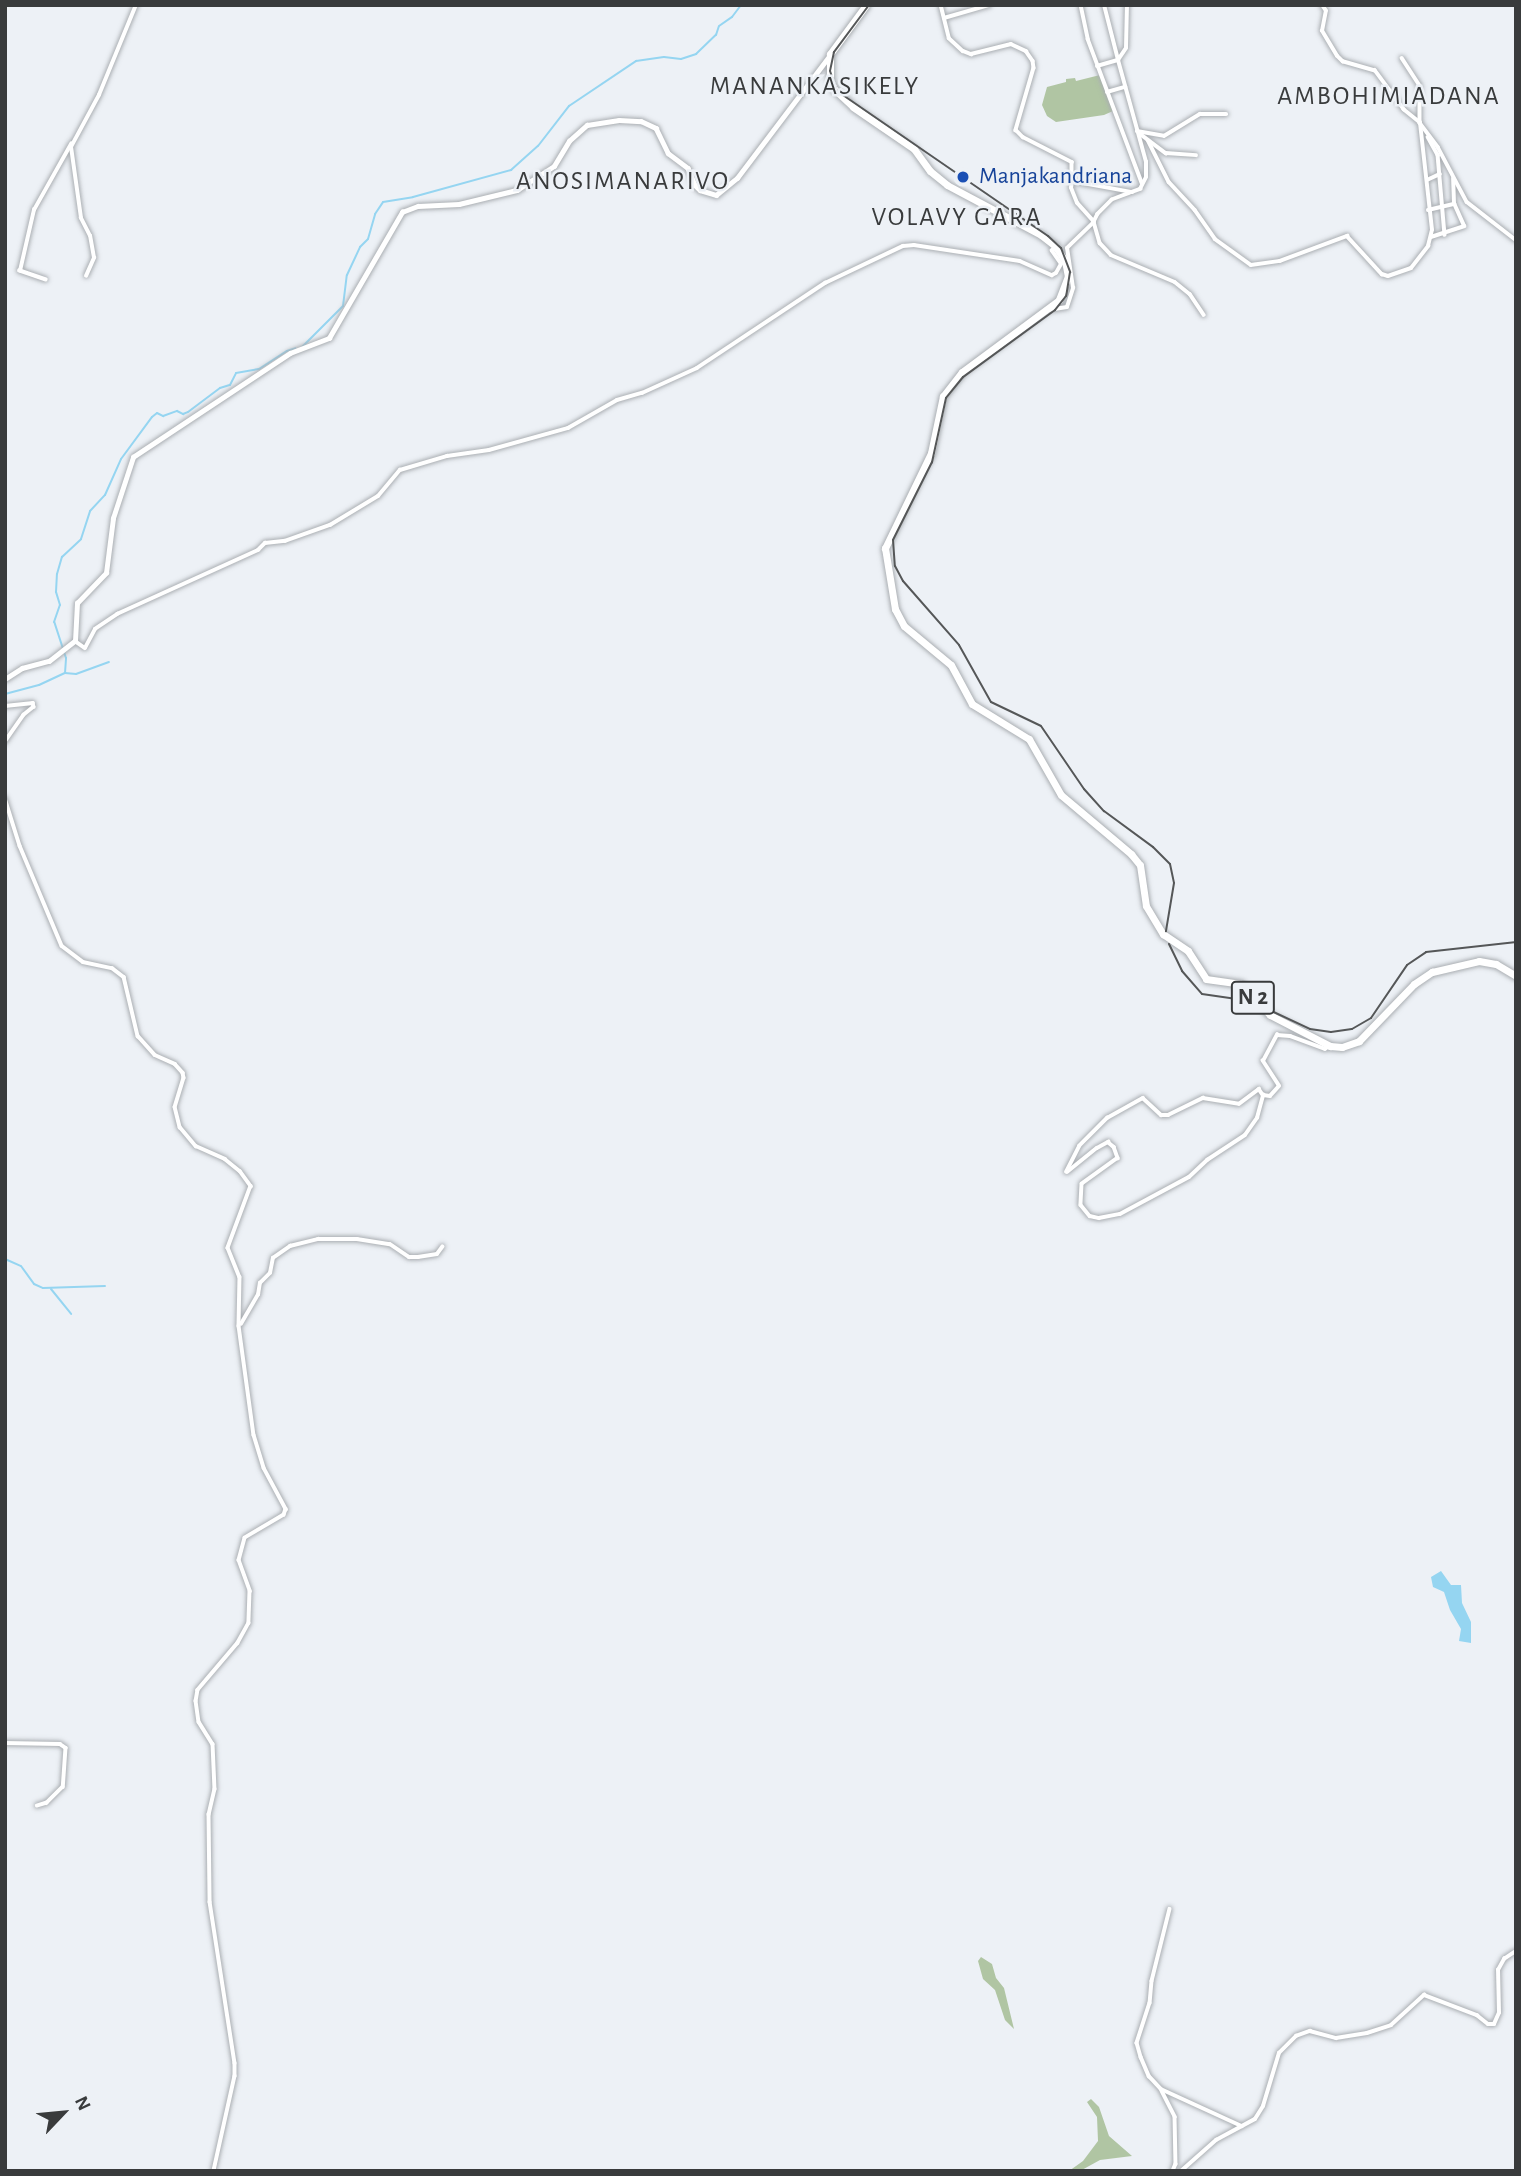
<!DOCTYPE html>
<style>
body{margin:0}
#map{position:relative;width:1521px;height:2176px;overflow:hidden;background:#edf1f6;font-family:"Alegreya Sans",sans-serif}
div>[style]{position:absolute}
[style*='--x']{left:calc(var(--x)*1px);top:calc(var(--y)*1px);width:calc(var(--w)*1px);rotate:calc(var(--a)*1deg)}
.green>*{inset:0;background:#b0c5a3}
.water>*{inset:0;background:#95d5f1}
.stream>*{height:2px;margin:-1px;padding:0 1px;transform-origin:1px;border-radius:1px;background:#95d5f1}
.roads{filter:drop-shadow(0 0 2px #aaaeb2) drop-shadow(0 0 2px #aaaeb2)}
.minor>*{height:3.5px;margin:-1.75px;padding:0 1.75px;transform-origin:1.75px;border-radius:1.75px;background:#fff}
.tertiary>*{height:4.5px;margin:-2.25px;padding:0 2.25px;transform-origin:2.25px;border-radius:2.25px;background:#fff}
.primary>*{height:7px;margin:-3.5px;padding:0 3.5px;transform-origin:3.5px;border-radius:3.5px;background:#fff}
.rail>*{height:2px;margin:-1px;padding:0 1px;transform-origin:1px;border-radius:1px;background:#555758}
.dots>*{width:19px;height:19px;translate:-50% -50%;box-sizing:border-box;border:4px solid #edf1f6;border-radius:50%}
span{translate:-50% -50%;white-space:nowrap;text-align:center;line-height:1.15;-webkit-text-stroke:5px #edf1f6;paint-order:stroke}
.shield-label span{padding:2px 5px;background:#edf1f6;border:2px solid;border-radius:5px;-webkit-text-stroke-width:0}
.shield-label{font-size:23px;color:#393b3c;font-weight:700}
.transit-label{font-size:24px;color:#164399}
.left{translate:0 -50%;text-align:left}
.neighbourhood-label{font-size:26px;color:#393b3c;letter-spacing:2px}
.frame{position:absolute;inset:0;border:7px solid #393b3c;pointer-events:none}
.north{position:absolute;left:28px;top:2078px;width:70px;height:70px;-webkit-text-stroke:5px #edf1f6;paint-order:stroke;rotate:64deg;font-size:19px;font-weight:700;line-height:28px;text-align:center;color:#393b3c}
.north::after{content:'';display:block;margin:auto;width:24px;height:32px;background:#393b3c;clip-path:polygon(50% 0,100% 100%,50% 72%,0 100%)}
</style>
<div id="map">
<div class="green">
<i style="clip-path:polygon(1100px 75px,1113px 111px,1104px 115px,1056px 122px,1047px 116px,1042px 105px,1047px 87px,1066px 82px,1066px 79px,1075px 78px,1076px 81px)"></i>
<i style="clip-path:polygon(981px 1957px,992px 1964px,996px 1978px,1004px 1988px,1014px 2029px,1005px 2020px,995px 1990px,983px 1979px,978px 1961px)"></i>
<i style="clip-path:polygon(1091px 2099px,1099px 2107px,1109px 2136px,1132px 2156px,1100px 2160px,1080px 2171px,1069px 2171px,1083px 2161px,1098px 2141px,1097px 2117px,1087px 2102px)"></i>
</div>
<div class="water">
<i style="clip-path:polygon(1441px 1571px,1451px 1585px,1461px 1585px,1462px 1603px,1471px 1622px,1471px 1643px,1459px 1641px,1461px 1629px,1450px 1610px,1444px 1592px,1433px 1587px,1431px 1577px)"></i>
</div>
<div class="stream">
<i style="--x:302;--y:347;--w:58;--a:-45"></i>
<i style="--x:343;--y:306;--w:31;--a:-83"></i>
<i style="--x:347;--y:275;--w:31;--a:-65"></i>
<i style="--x:360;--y:247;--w:11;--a:-45"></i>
<i style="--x:368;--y:239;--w:26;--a:-74"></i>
<i style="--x:375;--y:214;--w:14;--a:-56"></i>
<i style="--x:383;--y:202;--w:30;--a:-9"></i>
<i style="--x:413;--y:197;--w:102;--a:-15.4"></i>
<i style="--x:511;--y:170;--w:36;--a:-42"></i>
<i style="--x:538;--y:146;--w:51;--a:-52.2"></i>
<i style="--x:569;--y:106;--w:81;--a:-33.9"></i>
<i style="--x:636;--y:61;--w:28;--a:-8"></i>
<i style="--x:664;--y:57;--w:17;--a:7"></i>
<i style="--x:681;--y:59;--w:16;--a:-18"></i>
<i style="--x:696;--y:54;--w:28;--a:-44"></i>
<i style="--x:716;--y:35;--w:9;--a:-72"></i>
<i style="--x:719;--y:26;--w:16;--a:-35"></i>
<i style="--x:732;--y:17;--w:15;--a:-53"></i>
<i style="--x:65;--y:673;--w:11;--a:5"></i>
<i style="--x:76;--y:674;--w:35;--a:-20"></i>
<i style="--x:5;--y:694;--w:35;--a:-15"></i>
<i style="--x:39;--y:685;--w:29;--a:-25"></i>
<i style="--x:65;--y:673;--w:15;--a:-86"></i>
<i style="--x:66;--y:658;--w:38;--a:-108"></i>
<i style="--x:54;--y:622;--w:18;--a:-71"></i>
<i style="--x:60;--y:605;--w:14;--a:-107"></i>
<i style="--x:56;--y:592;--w:18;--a:-87"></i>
<i style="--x:57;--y:574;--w:18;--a:-74"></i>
<i style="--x:62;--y:557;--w:26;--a:-43"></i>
<i style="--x:81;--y:539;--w:29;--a:-72"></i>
<i style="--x:90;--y:511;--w:22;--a:-47"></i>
<i style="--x:105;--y:495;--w:39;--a:-66"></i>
<i style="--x:121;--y:459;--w:52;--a:-53.6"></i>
<i style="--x:152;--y:417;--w:6;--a:-39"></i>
<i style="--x:157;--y:413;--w:7;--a:27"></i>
<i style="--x:163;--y:416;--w:15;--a:-20"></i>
<i style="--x:177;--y:411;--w:7;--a:27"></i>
<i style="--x:183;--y:414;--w:5;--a:-22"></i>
<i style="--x:188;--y:412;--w:40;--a:-37"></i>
<i style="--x:220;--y:388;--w:10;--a:-17"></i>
<i style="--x:230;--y:385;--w:13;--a:-63"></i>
<i style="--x:236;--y:373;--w:23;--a:-10"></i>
<i style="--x:259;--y:369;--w:33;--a:-33"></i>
<i style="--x:287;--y:351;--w:9;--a:-18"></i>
<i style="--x:5;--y:1259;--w:17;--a:24"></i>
<i style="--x:21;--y:1266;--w:22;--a:54"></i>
<i style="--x:34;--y:1284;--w:10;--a:24"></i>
<i style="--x:43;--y:1288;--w:62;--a:-1.8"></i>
<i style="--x:51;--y:1289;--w:32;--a:51"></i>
</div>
<div class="roads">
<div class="minor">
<i style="--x:941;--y:5;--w:34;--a:76"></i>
<i style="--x:949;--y:38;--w:19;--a:43"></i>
<i style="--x:963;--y:51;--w:9;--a:21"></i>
<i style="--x:971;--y:54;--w:41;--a:-14"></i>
<i style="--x:1011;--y:44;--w:17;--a:25"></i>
<i style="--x:1026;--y:51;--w:12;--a:55"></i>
<i style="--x:1033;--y:61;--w:7;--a:82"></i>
<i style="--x:1034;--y:68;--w:65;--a:106.2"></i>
<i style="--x:1016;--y:130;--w:10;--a:45"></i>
<i style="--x:1023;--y:137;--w:55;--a:27"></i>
<i style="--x:1072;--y:162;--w:19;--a:90"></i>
<i style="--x:1081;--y:5;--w:35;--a:78"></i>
<i style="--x:1088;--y:39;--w:154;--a:69.4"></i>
<i style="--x:944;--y:18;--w:47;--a:-16.1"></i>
<i style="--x:1402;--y:58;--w:33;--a:57"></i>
<i style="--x:1420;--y:86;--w:37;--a:90"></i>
<i style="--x:1420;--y:123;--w:30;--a:53"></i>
<i style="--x:1438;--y:147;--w:62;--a:62.2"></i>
<i style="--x:1467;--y:202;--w:62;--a:37.8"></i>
<i style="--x:1097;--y:66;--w:22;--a:-16"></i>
<i style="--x:1118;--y:60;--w:57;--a:-104.3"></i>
<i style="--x:1107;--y:92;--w:19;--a:-16"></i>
<i style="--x:1137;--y:131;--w:27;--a:10"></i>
<i style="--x:1164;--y:136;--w:42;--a:-31.4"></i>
<i style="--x:1200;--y:114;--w:26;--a:0"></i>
<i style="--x:1139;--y:133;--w:34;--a:37"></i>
<i style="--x:1166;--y:153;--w:30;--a:4"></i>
<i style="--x:1428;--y:137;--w:21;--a:61"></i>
<i style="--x:1438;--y:155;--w:80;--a:85"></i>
<i style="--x:1148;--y:140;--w:47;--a:63.4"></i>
<i style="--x:1169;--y:182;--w:38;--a:47"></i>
<i style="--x:1195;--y:210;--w:35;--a:55"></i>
<i style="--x:1215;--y:239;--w:44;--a:35.8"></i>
<i style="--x:1251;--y:265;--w:29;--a:-8"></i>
<i style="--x:1280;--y:261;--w:72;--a:-20.5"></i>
<i style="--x:1347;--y:236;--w:52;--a:47.4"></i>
<i style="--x:1382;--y:274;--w:6;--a:18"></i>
<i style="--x:1388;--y:276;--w:24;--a:-19"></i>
<i style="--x:1411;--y:268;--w:28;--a:-52"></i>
<i style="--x:1428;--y:246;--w:16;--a:-76"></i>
<i style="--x:1432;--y:230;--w:108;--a:-96.4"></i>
<i style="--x:1420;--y:123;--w:21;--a:-141"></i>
<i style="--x:1404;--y:110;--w:49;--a:-126.6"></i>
<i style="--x:1375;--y:71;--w:33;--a:-164"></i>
<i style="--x:1343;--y:62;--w:8;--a:-135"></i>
<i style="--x:1337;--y:56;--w:29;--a:-121"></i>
<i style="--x:1322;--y:31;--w:20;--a:-79"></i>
<i style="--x:1326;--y:11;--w:7;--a:-124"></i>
<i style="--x:1427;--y:180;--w:14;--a:-25"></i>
<i style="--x:1130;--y:193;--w:19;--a:159"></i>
<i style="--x:1112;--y:200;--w:20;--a:135"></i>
<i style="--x:1098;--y:214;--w:9;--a:117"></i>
<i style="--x:1094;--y:222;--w:22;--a:74"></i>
<i style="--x:1100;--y:243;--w:16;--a:47"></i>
<i style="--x:1111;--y:255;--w:69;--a:22.9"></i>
<i style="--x:1175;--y:282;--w:19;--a:39"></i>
<i style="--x:1190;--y:294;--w:25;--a:56"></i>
<i style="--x:1428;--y:210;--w:27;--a:-13"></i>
<i style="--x:1431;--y:237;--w:35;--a:-18"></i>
<i style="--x:1464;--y:226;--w:24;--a:-114"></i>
<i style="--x:1454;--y:204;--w:25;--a:-92"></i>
<i style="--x:86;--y:276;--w:20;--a:-66"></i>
<i style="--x:94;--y:258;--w:22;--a:-100"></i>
<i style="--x:90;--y:236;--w:20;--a:-117"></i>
<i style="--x:81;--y:218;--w:72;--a:-98"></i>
<i style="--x:71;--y:147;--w:59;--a:-61.7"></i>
<i style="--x:99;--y:95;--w:97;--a:-67.7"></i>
<i style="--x:46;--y:280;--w:28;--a:-161"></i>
<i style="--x:20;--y:271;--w:63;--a:-77.1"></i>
<i style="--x:34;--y:210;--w:76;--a:-60.7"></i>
<i style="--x:1048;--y:310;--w:19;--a:-9"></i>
<i style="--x:1067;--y:307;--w:20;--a:-72"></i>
<i style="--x:1073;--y:288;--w:40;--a:-98.5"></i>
<i style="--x:1067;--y:248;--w:37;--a:-44"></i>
<i style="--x:1094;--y:222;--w:25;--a:-132"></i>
<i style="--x:1077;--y:203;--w:16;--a:-112"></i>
<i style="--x:1071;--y:188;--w:7;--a:-82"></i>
<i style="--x:1072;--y:181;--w:61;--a:10.4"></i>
<i style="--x:1132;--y:192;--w:9;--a:-21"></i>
<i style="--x:1140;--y:189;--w:13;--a:-63"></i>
<i style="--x:1146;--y:177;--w:15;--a:-90"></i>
<i style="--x:1146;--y:162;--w:106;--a:-105.4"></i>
<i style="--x:1118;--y:60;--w:14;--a:-56"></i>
<i style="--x:1126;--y:48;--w:43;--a:-88.7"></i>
<i style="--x:75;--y:641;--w:12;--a:35"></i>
<i style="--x:85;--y:648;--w:21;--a:-62"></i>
<i style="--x:95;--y:629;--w:27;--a:-34"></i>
<i style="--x:117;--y:614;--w:155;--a:-24.4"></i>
<i style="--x:258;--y:550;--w:10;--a:-45"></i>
<i style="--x:265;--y:543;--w:20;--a:-6"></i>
<i style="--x:285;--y:541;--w:48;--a:-19.6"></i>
<i style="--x:330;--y:525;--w:56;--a:-31.1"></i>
<i style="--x:378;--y:496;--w:34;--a:-50"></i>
<i style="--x:400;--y:470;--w:49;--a:-16.6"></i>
<i style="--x:447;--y:456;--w:42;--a:-8.1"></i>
<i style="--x:489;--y:450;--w:82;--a:-15.6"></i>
<i style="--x:568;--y:428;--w:56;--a:-29.7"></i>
<i style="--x:617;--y:400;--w:26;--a:-16"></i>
<i style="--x:642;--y:393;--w:60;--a:-24.4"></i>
<i style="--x:697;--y:368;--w:154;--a:-33.6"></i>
<i style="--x:825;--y:283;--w:86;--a:-25.4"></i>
<i style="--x:903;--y:246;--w:11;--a:-5"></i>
<i style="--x:914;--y:245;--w:107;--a:8.6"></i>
<i style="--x:1020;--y:261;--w:35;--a:24"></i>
<i style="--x:1052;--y:275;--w:4;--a:-27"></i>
<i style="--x:1056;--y:273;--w:10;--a:-61"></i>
<i style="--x:1061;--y:264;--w:16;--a:-125"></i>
<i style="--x:1052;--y:251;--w:6;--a:-59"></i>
<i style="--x:5;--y:706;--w:28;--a:-6"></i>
<i style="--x:33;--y:703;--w:4;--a:76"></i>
<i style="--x:34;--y:707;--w:13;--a:141"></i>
<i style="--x:24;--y:715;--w:33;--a:125"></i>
<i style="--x:5;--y:798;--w:50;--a:72.6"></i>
<i style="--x:20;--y:846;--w:108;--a:67.2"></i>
<i style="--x:62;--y:946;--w:26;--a:37"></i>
<i style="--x:83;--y:962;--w:30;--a:12"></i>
<i style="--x:112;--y:968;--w:15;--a:37"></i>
<i style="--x:124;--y:977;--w:61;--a:76.7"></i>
<i style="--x:138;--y:1036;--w:25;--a:48"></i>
<i style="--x:155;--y:1055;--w:22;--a:24"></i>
<i style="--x:175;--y:1064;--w:12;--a:48"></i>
<i style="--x:183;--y:1073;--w:5;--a:79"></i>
<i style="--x:184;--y:1078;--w:30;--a:107"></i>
<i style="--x:175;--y:1107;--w:21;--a:76"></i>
<i style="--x:180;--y:1127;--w:25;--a:50"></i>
<i style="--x:196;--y:1146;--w:32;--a:24"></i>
<i style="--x:225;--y:1159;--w:19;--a:39"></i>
<i style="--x:240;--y:1171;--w:19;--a:54"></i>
<i style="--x:251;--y:1186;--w:66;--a:110.4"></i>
<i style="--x:228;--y:1248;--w:31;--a:68"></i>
<i style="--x:240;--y:1277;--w:49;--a:91.2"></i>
<i style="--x:239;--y:1326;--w:110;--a:82.2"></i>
<i style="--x:254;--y:1435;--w:34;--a:73"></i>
<i style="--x:264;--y:1468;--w:47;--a:61.8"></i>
<i style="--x:286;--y:1509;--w:6;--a:108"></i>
<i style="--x:284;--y:1515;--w:45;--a:149.5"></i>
<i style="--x:245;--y:1538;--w:23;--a:105"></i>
<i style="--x:239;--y:1560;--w:33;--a:70"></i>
<i style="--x:250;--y:1591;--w:32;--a:92"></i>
<i style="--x:249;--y:1623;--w:23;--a:119"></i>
<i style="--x:238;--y:1643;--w:62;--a:130.4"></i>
<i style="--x:198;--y:1690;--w:11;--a:100"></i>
<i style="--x:196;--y:1701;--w:21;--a:82"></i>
<i style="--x:199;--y:1722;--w:26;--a:58"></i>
<i style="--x:213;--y:1744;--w:45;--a:87.5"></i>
<i style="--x:215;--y:1789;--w:26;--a:103"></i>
<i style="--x:209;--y:1814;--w:88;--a:89.3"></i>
<i style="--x:210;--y:1902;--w:163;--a:81.2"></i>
<i style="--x:235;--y:2063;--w:13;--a:90"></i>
<i style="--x:235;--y:2076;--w:97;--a:102.5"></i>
<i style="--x:1066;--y:1172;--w:29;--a:-63"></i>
<i style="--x:1079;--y:1146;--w:40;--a:-45"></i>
<i style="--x:1107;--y:1118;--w:41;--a:-29.1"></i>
<i style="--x:1143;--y:1098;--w:25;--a:43"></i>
<i style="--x:1161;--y:1115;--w:7;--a:0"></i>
<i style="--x:1168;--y:1115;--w:39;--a:-26"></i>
<i style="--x:1203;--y:1098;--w:36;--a:9"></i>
<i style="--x:1239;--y:1104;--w:25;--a:-37"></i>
<i style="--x:1259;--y:1089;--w:7;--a:56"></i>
<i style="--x:1263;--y:1095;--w:7;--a:8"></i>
<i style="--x:1270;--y:1096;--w:13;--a:-48"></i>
<i style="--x:1279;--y:1086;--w:30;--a:-123"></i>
<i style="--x:1263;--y:1061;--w:30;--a:-62"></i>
<i style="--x:1277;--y:1035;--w:13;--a:4"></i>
<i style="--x:1290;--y:1036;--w:37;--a:20"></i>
<i style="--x:1325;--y:1049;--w:4;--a:-34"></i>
<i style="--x:1067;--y:1172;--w:38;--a:-39"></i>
<i style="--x:1097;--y:1148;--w:13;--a:-29"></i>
<i style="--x:1108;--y:1142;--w:8;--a:40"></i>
<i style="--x:1114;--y:1147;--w:12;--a:70"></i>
<i style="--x:1118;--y:1158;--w:44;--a:144.2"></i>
<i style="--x:1082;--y:1184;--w:21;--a:93"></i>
<i style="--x:1081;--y:1205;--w:14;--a:51"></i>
<i style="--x:1090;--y:1216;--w:9;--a:13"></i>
<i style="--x:1099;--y:1218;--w:21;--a:-11"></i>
<i style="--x:1120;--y:1214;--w:78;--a:-28.2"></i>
<i style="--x:1189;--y:1177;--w:25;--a:-43"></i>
<i style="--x:1207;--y:1160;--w:45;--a:-33.3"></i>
<i style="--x:1245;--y:1135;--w:21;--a:-55"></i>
<i style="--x:1257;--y:1118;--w:24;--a:-75"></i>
<i style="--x:241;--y:1324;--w:34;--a:-60"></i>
<i style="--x:258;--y:1295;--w:12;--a:-81"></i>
<i style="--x:260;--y:1283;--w:14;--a:-45"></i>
<i style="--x:270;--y:1273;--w:15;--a:-79"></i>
<i style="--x:273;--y:1258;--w:21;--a:-35"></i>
<i style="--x:290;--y:1246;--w:29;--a:-14"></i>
<i style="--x:318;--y:1239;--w:39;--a:0"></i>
<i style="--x:357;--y:1239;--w:33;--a:9"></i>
<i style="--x:390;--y:1244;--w:23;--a:34"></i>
<i style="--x:409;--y:1257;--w:9;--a:0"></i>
<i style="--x:418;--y:1257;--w:19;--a:-9"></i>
<i style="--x:437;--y:1254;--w:9;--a:-54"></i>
<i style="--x:5;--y:1743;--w:55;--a:1"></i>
<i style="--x:60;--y:1744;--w:7;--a:34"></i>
<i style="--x:66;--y:1748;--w:39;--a:94"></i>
<i style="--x:63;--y:1787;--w:23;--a:135"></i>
<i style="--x:47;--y:1803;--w:10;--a:163"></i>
<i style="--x:1170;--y:1909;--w:74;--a:104"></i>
<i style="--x:1152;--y:1981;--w:22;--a:95"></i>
<i style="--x:1150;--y:2003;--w:42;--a:108"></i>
<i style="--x:1137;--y:2043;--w:15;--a:74"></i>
<i style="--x:1141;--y:2057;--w:21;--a:67"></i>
<i style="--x:1149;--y:2076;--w:18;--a:47"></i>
<i style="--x:1161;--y:2089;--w:89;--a:24.6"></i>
<i style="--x:1162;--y:2091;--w:29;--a:63"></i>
<i style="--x:1175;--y:2117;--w:47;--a:88.8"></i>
<i style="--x:1176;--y:2164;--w:8;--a:113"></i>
<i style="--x:1181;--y:2171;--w:47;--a:-41.5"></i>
<i style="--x:1216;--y:2140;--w:44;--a:-28.3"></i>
<i style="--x:1255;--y:2119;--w:15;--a:-58"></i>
<i style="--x:1263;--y:2106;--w:55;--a:-73.2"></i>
<i style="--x:1279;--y:2053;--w:24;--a:-45"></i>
<i style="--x:1296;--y:2036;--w:15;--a:-20"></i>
<i style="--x:1310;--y:2031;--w:27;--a:15"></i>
<i style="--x:1336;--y:2038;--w:31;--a:-9"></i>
<i style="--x:1367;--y:2033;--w:25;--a:-18"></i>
<i style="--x:1391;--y:2025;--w:45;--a:-42.3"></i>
<i style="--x:1424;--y:1995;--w:57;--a:20.7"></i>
<i style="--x:1477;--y:2015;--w:14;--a:39"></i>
<i style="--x:1488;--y:2024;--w:6;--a:0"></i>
<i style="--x:1494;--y:2024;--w:12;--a:-66"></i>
<i style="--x:1499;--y:2013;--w:43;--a:-91.3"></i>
<i style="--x:1498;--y:1970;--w:13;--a:-61"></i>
<i style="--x:1504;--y:1959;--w:14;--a:-34"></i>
</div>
<div class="tertiary">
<i style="--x:5;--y:679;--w:20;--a:-33"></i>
<i style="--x:22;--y:668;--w:28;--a:-15"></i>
<i style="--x:49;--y:661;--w:33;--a:-38"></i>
<i style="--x:75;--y:641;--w:38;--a:-87"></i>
<i style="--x:77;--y:603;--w:42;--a:-46"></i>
<i style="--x:106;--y:573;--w:55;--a:-82.7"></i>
<i style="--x:113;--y:518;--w:64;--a:-71.8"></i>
<i style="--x:133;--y:457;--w:188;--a:-33.5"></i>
<i style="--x:290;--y:353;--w:42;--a:-21"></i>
<i style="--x:329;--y:338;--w:146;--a:-59.9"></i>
<i style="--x:402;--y:212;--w:17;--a:-21"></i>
<i style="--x:418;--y:206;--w:41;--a:-2.8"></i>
<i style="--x:459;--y:204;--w:60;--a:-13.6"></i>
<i style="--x:517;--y:190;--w:44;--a:-33"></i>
<i style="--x:554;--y:166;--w:29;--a:-59"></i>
<i style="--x:569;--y:141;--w:24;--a:-42"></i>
<i style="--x:587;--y:125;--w:32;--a:-9"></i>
<i style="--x:619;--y:120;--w:22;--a:3"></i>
<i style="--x:641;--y:121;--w:17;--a:25"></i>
<i style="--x:656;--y:128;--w:28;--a:64"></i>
<i style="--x:668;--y:153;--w:25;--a:37"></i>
<i style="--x:688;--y:168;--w:18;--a:68"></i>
<i style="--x:695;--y:185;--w:7;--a:45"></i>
<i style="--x:700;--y:190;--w:17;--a:17"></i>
<i style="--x:716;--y:195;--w:27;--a:-39"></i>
<i style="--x:737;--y:178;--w:154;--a:-52.9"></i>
</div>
<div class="primary">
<i style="--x:866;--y:5;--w:61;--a:126.3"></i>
<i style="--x:830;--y:54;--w:26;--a:90"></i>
<i style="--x:830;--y:80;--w:10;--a:66"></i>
<i style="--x:834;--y:89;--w:26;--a:43"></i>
<i style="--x:853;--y:107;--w:74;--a:34.5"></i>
<i style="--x:914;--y:149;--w:27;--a:54"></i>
<i style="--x:930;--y:171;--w:22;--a:39"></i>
<i style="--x:947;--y:185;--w:106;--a:28"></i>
<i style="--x:1041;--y:235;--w:18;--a:38"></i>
<i style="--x:1055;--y:246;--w:18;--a:56"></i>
<i style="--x:1065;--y:261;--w:15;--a:79"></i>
<i style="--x:1068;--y:276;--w:26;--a:111"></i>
<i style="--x:1059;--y:300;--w:121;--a:143.4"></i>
<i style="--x:962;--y:372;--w:31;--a:128"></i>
<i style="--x:943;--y:396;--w:58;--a:101.9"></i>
<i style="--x:931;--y:453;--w:106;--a:115.8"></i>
<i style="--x:885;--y:548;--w:62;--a:80.7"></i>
<i style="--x:895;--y:609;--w:19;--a:62"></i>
<i style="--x:904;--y:626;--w:61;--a:39.7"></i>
<i style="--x:951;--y:665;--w:44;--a:61.7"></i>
<i style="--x:972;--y:704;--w:67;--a:31.6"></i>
<i style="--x:1029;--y:739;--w:64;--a:60.3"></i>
<i style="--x:1061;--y:795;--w:92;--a:40.1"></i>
<i style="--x:1131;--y:854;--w:14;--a:51"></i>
<i style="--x:1140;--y:865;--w:41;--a:81.7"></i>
<i style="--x:1146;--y:906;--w:33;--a:59"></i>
<i style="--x:1163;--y:934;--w:30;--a:34"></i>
<i style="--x:1188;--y:951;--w:33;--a:57"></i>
<i style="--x:1206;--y:979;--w:35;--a:8"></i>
<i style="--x:1241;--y:984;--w:42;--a:46.9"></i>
<i style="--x:1270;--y:1015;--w:68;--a:27.3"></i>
<i style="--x:1330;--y:1046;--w:12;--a:5"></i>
<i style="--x:1342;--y:1047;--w:18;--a:-19"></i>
<i style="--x:1359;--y:1041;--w:79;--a:-46"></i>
<i style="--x:1414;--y:984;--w:22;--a:-34"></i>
<i style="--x:1432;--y:972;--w:48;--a:-13.2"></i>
<i style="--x:1479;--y:961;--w:17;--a:10"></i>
<i style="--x:1496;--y:964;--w:23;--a:31"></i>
</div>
</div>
<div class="rail">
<i style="--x:869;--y:5;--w:59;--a:126.7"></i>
<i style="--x:834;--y:52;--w:19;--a:102"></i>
<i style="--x:830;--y:71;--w:21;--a:71"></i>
<i style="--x:837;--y:91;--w:256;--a:34.5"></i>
<i style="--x:1048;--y:236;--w:18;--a:43"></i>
<i style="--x:1061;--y:248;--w:26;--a:69"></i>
<i style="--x:1070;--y:272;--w:24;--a:99"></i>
<i style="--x:1066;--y:296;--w:18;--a:128"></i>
<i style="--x:1055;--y:310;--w:114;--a:143.9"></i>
<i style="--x:963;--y:377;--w:27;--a:129"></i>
<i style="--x:946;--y:398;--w:66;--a:102.3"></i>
<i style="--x:932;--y:462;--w:87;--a:116.6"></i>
<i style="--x:893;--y:540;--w:26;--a:86"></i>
<i style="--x:895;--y:566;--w:17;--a:62"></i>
<i style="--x:903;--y:581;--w:85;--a:48.8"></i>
<i style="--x:959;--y:645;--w:65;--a:60.7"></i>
<i style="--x:991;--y:702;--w:55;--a:25.6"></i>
<i style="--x:1041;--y:726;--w:76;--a:55.7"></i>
<i style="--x:1084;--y:789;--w:30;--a:48"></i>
<i style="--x:1104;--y:811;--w:61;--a:36.3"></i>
<i style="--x:1153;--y:847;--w:24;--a:45"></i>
<i style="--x:1170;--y:864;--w:19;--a:78"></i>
<i style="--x:1174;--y:883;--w:49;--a:99.5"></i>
<i style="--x:1169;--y:944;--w:30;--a:64"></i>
<i style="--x:1182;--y:971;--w:30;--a:49"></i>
<i style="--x:1202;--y:994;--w:49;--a:8.3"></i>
<i style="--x:1250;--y:1001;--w:66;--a:25"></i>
<i style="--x:1310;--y:1029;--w:21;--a:8"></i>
<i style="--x:1331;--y:1032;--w:21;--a:-8"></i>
<i style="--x:1352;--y:1029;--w:22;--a:-30"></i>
<i style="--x:1371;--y:1018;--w:64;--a:-55.8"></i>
<i style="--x:1407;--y:965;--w:23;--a:-34"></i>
<i style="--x:1426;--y:952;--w:91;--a:-6.3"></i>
</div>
<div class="dots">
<i style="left:963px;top:177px;background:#1a4fb4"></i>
</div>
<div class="shield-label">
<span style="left:1253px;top:998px">N 2</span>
</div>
<div class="transit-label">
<span class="left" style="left:979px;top:177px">Manjakandriana</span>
</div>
<div class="neighbourhood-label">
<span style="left:815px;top:87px">MANANKASIKELY</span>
<span style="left:1389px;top:97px">AMBOHIMIADANA</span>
<span style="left:623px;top:182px">ANOSIMANARIVO</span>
<span style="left:957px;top:218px">VOLAVY GARA</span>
</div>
<div class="frame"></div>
<div class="north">N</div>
</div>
